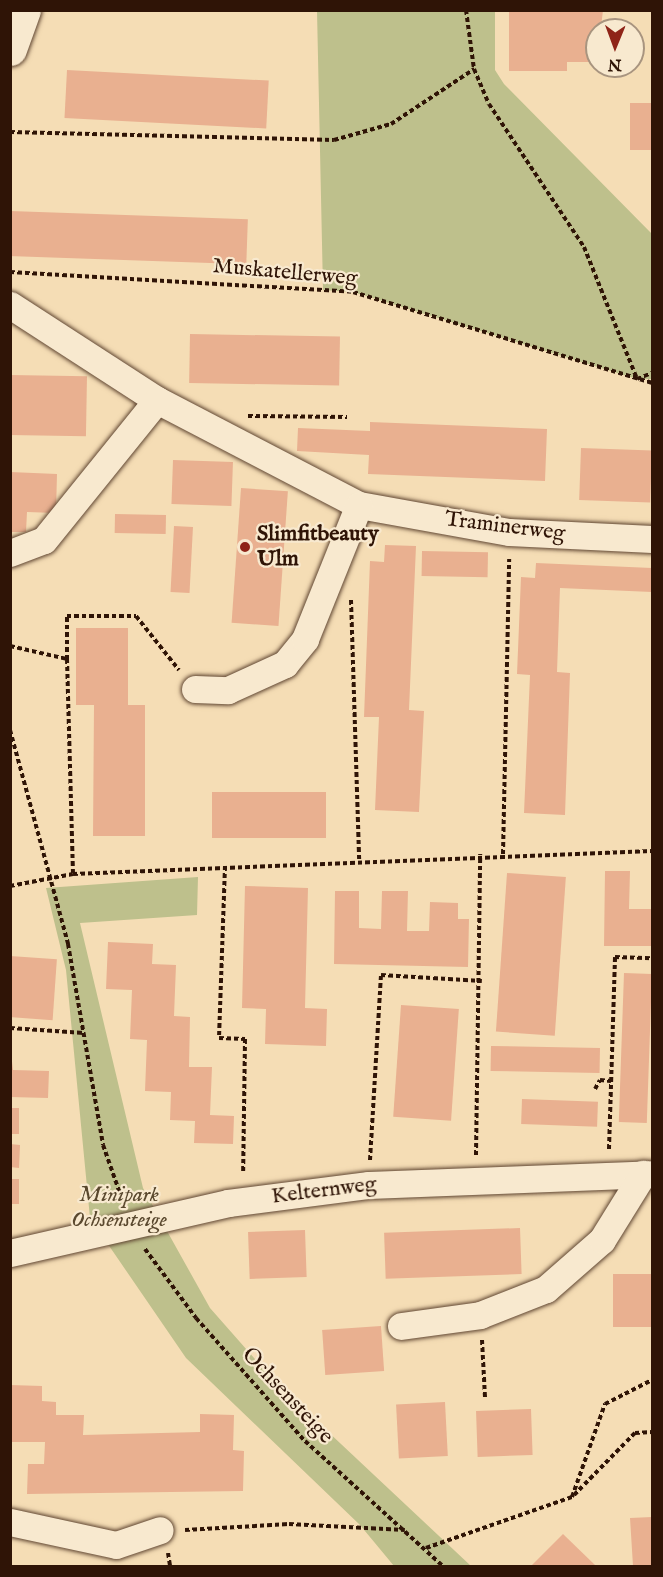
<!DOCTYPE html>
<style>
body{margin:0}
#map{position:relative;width:663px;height:1577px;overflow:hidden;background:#f5ddb5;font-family:"IM FELL English",serif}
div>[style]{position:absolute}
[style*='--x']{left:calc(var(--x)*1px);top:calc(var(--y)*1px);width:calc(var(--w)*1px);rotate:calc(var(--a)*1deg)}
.green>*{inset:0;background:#bec08c}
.building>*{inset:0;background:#e9b090;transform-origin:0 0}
.path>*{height:4px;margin-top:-2px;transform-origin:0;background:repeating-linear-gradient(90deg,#2f1406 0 4.5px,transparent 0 7.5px)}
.roads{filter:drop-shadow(0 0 2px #604632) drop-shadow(0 0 2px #604632)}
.street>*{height:27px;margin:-13.5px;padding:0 13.5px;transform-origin:13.5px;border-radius:13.5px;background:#f8e9cf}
.secondary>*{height:33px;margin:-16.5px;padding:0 16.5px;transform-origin:16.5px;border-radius:16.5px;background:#f8e9cf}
.dots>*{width:16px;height:16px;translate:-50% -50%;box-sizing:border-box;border:3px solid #f8e9cf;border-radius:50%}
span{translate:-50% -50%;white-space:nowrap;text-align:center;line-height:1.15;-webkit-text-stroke:4.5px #f8e9cf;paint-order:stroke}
.street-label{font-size:22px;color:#2f1406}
.poi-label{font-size:22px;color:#2f1406;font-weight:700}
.left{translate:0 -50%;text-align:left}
.park-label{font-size:22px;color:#5a482e;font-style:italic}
.frame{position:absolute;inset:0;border:12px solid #2f1406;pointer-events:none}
.north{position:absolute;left:585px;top:18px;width:60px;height:60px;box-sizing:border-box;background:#f8e9cf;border:2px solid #a8947f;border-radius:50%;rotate:181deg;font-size:16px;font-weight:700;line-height:24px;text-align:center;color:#2f1406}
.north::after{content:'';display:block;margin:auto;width:21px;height:27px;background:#8f2418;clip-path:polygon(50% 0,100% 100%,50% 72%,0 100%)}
</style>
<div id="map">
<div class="green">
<i style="clip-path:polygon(317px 11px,495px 11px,495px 70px,504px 84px,652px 234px,652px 379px,637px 379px,353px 292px,323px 290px)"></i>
<i style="clip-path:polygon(198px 877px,197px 915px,80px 923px,143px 1188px,210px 1308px,276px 1383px,471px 1566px,394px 1566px,360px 1525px,186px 1358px,90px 1218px,66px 970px,46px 888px)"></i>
</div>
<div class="building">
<i style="clip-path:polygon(509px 10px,603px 10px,597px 62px,567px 62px,567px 71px,509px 71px)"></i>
<i style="left:67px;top:70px;width:202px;height:48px;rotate:3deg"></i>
<i style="left:630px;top:103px;width:22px;height:47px"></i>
<i style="left:10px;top:211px;width:238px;height:45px;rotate:2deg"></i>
<i style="left:190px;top:334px;width:150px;height:49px;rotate:1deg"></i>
<i style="left:10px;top:375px;width:77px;height:60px;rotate:1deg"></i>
<i style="clip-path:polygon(370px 422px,547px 429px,545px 481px,368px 474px,369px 455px,297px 451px,298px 428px,370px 431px)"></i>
<i style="left:581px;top:448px;width:71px;height:52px;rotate:2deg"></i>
<i style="left:173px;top:460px;width:60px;height:44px;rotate:2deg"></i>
<i style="clip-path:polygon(10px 472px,57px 474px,56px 513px,27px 512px,26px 532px,10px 532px)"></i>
<i style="left:241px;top:488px;width:47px;height:135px;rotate:4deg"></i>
<i style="left:115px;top:514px;width:51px;height:19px;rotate:1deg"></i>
<i style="left:174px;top:526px;width:19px;height:66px;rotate:3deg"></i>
<i style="clip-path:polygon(385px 545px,416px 546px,409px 710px,424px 711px,419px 812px,375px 810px,379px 717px,364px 717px,370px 561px,384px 562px)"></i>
<i style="left:422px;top:551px;width:66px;height:25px;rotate:1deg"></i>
<i style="clip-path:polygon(536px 563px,652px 568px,652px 592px,560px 588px,557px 672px,570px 673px,565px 815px,524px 813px,530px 675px,517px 674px,521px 577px,535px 578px)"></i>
<i style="clip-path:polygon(76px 628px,128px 628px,128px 705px,145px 705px,145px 836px,93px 836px,94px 705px,76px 705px)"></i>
<i style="left:326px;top:792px;width:46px;height:114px;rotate:90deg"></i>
<i style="clip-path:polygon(605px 871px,630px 871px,629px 909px,652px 909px,652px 946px,604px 946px)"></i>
<i style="left:507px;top:873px;width:59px;height:159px;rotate:4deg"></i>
<i style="clip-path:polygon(245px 886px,308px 888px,305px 1008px,327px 1009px,326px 1046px,265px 1044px,266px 1009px,242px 1008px)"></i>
<i style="clip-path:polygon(335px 891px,359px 891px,359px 928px,381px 929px,382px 891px,408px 891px,407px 931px,429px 931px,430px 902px,458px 903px,458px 919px,469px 919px,468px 967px,334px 964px)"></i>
<i style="clip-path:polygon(108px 942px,153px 944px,152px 964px,176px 965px,174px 1016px,190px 1017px,189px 1067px,212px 1067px,210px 1115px,234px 1116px,233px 1144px,194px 1143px,195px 1121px,170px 1120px,171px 1092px,145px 1091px,147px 1040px,130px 1039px,132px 990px,106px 989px)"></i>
<i style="left:10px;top:956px;width:47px;height:61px;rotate:4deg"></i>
<i style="left:624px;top:973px;width:28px;height:149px;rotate:2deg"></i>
<i style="left:401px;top:1005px;width:58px;height:112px;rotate:4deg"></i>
<i style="clip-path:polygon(10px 1044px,13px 1070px,49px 1071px,48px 1098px,10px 1097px)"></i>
<i style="left:491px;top:1046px;width:109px;height:25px;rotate:1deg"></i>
<i style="left:522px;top:1099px;width:76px;height:25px;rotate:2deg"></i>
<i style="left:10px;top:1108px;width:9px;height:26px"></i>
<i style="clip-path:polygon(10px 1144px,20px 1145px,19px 1168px,10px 1167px)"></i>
<i style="left:10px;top:1179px;width:9px;height:25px"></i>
<i style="left:520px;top:1228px;width:46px;height:136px;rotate:88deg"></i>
<i style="left:305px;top:1230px;width:47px;height:57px;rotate:88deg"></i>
<i style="left:652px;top:1274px;width:53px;height:39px;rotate:90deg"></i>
<i style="left:381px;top:1326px;width:45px;height:59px;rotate:86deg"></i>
<i style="clip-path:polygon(10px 1385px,42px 1386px,42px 1401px,56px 1402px,56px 1415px,84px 1415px,83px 1435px,200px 1432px,200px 1414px,234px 1415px,233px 1450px,244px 1451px,243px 1491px,27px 1494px,28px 1464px,44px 1464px,45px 1442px,10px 1442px)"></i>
<i style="left:445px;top:1402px;width:54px;height:49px;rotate:87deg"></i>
<i style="left:531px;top:1409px;width:46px;height:55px;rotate:88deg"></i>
<i style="clip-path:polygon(652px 1517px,652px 1566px,633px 1566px,630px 1518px)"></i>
<i style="clip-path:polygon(563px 1534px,596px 1566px,531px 1566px)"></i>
</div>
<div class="path">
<i style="--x:466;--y:10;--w:60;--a:82.3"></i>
<i style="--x:474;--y:69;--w:38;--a:67"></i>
<i style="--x:489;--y:104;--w:172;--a:56.4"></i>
<i style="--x:584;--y:247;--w:142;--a:68.1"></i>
<i style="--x:637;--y:379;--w:16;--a:-22"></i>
<i style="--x:10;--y:132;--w:324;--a:1.4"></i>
<i style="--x:334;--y:140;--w:59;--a:-15.7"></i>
<i style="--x:391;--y:124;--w:100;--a:-33.5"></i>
<i style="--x:10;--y:272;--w:344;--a:3.3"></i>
<i style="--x:353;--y:292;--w:313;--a:16.9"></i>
<i style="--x:248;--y:416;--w:99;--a:0.6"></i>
<i style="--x:351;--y:600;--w:260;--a:88.2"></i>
<i style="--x:10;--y:646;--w:58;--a:12.8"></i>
<i style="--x:67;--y:659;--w:214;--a:88.4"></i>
<i style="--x:67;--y:659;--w:43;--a:-90"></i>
<i style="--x:67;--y:616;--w:69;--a:0"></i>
<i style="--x:136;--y:616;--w:69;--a:51.5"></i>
<i style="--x:10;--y:730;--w:222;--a:74.8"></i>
<i style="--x:68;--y:944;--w:204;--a:80.1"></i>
<i style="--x:103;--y:1145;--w:60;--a:70.7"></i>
<i style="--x:503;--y:854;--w:295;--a:-88.8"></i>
<i style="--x:225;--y:866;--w:172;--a:92"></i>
<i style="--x:219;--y:1038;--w:26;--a:2"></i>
<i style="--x:245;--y:1039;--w:135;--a:90.8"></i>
<i style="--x:10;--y:886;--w:64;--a:-10.8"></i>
<i style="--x:73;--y:874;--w:579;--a:-2.27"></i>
<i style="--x:10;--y:1028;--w:74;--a:3.9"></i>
<i style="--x:595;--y:1089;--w:10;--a:-61"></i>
<i style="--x:600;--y:1080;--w:11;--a:5"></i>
<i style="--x:609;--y:1149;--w:192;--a:-88.2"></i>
<i style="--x:615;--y:957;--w:37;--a:2"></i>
<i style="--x:476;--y:1155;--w:301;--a:-89.2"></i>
<i style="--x:370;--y:1160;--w:185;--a:-86.6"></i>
<i style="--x:381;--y:975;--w:101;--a:3.4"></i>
<i style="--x:145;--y:1249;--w:86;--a:53.5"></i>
<i style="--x:196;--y:1318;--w:164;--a:48.5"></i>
<i style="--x:305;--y:1441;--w:186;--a:42.2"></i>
<i style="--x:482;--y:1340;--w:58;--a:87"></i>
<i style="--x:574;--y:1495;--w:87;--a:-45.5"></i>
<i style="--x:635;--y:1433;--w:17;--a:-3"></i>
<i style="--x:185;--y:1530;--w:104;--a:-3.3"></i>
<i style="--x:289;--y:1524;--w:116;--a:3"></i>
<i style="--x:426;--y:1548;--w:155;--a:-19.3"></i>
<i style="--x:572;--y:1497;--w:99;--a:-70.5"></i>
<i style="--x:605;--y:1404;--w:53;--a:-27.1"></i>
<i style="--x:168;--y:1553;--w:13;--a:81"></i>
</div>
<div class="roads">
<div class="street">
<i style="--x:10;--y:305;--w:175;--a:32.9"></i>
<i style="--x:157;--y:400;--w:228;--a:27.5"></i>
<i style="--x:359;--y:505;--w:152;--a:10.2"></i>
<i style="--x:509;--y:532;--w:143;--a:2.8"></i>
<i style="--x:10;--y:553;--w:36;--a:-21"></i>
<i style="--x:44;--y:540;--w:180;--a:-51.1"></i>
<i style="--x:195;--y:689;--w:33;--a:2"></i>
<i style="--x:228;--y:690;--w:63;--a:-24.5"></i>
<i style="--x:285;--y:664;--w:32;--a:-51"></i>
<i style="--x:305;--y:639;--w:144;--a:-68.1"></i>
<i style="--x:10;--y:1253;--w:224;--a:-12.9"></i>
<i style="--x:228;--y:1203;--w:142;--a:-7.3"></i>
<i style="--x:369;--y:1185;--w:283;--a:-2.2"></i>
<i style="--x:401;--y:1326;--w:80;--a:-7.9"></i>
<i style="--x:480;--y:1315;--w:71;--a:-21.5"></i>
<i style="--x:546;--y:1289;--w:74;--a:-41.2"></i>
<i style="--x:602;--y:1240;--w:78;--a:-58.2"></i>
<i style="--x:10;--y:1522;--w:108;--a:12.2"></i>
<i style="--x:116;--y:1545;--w:46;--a:-18.8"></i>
</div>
<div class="secondary">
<i style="--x:10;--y:49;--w:41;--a:-70.3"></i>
</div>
</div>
<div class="dots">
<i style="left:245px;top:547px;background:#8f2418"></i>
</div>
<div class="street-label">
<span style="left:285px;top:273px;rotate:5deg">Muskatellerweg</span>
<span style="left:505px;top:527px;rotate:7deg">Traminerweg</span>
<span style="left:324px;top:1191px;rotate:-7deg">Kelternweg</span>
<span style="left:287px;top:1396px;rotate:47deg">Ochsensteige</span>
</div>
<div class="poi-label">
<span class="left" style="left:257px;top:547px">Slimfitbeauty<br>Ulm</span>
</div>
<div class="park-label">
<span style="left:119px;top:1208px">Minipark<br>Ochsensteige</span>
</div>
<div class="frame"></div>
<div class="north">N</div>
</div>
